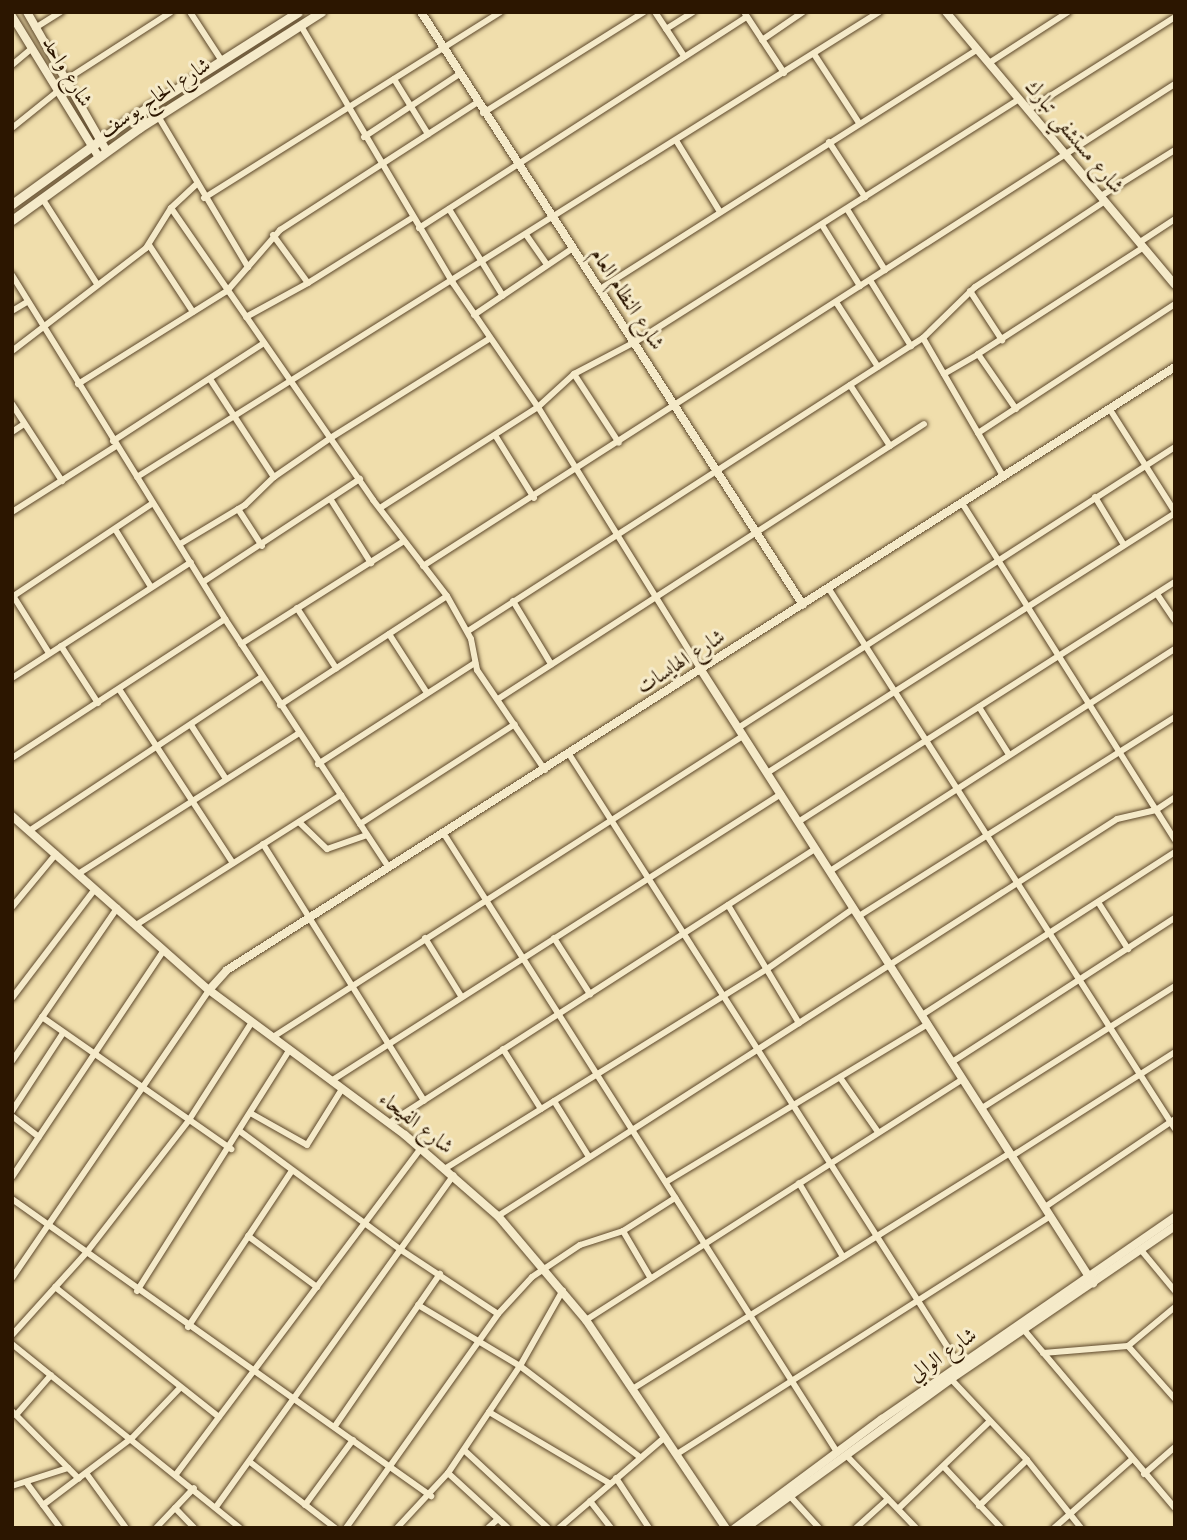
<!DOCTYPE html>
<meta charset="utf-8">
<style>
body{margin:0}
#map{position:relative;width:1187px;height:1540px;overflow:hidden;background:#f0deac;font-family:Cardo,Amiri,serif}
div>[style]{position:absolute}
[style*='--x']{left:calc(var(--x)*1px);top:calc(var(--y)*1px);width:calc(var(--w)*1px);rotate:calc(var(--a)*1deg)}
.roads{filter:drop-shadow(0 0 2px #5d482b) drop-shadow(0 0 2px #5d482b)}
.minor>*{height:6px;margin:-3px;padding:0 3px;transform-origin:3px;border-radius:3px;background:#f5eac9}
.tertiary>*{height:8px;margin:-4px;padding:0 4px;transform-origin:4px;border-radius:4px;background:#f5eac9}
.secondary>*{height:9px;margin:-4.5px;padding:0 4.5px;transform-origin:4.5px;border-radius:4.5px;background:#f5eac9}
span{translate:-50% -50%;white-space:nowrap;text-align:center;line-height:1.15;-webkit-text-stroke:6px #f5eac9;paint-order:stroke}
.street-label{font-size:21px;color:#2c1600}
.frame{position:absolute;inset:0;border:14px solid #2c1600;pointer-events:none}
</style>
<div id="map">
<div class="roads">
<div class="minor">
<i style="--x:190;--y:12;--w:59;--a:56.9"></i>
<i style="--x:655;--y:12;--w:53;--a:56.6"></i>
<i style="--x:744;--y:12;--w:73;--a:56.7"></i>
<i style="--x:301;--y:26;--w:299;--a:59.4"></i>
<i style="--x:453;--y:283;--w:150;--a:55.6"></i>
<i style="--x:538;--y:407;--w:309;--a:58.2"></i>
<i style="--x:35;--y:28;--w:31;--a:-32"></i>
<i style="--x:666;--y:29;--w:32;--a:-32"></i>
<i style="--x:762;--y:40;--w:50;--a:-34.3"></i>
<i style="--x:814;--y:54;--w:82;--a:56.9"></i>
<i style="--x:989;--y:63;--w:94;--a:-32.8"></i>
<i style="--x:12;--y:65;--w:26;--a:-40"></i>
<i style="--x:394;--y:79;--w:65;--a:58.3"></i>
<i style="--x:64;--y:81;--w:127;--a:-32.8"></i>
<i style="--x:1028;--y:110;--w:174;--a:-32.3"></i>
<i style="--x:483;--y:113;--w:190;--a:-32.1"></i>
<i style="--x:158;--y:116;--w:176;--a:59.2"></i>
<i style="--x:12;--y:128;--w:59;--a:-38.8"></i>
<i style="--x:364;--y:137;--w:113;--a:-33.4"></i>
<i style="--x:677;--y:142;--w:82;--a:58.4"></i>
<i style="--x:829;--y:142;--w:66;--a:56.8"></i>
<i style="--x:1101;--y:196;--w:87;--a:-31.9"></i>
<i style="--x:42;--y:198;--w:102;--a:57.4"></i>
<i style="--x:204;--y:198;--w:350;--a:-32.1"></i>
<i style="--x:171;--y:208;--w:355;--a:55.3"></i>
<i style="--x:373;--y:500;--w:121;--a:52.4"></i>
<i style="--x:447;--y:596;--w:49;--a:60.8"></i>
<i style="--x:471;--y:639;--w:32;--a:79"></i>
<i style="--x:477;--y:670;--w:121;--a:55.8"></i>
<i style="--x:449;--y:209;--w:102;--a:58.2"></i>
<i style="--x:847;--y:209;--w:72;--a:58.1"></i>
<i style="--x:822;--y:225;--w:72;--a:58.1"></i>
<i style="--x:419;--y:228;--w:390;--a:-32.8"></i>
<i style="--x:273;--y:235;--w:59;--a:53.9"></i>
<i style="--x:308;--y:283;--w:123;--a:-32"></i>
<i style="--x:527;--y:236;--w:35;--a:55"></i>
<i style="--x:1140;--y:242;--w:42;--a:-33.3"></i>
<i style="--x:149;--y:245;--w:80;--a:56.7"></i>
<i style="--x:12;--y:275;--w:405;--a:58.2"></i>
<i style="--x:225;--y:619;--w:298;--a:56.6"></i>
<i style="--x:870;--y:280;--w:78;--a:58.2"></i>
<i style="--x:600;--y:289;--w:446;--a:-32.4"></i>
<i style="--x:970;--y:291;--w:59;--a:56.9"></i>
<i style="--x:836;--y:302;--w:77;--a:57.1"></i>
<i style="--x:12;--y:311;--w:17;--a:-31"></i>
<i style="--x:474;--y:315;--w:120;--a:-34.1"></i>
<i style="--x:246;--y:317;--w:71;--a:-28.7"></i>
<i style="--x:923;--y:338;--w:160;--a:59.9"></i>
<i style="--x:12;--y:351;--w:169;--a:-37.5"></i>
<i style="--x:146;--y:248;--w:47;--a:-58"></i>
<i style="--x:171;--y:208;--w:34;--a:-43"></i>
<i style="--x:574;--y:374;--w:82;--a:56.9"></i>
<i style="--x:944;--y:374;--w:39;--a:-30"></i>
<i style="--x:210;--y:379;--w:117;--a:56.9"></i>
<i style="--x:78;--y:384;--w:176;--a:-32"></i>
<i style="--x:227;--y:291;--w:81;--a:-49"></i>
<i style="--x:280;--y:230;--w:234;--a:-32.9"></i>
<i style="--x:850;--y:385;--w:73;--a:56.7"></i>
<i style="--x:12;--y:404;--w:92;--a:57"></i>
<i style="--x:1109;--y:408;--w:123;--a:57.6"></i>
<i style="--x:1016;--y:409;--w:67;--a:-124.6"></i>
<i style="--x:978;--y:354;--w:197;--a:-32.8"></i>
<i style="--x:12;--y:432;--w:14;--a:-34"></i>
<i style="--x:978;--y:433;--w:235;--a:-33.2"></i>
<i style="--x:495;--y:435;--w:74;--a:58.2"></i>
<i style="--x:113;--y:441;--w:180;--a:-33"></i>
<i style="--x:137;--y:477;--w:876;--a:-32.07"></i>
<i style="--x:1095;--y:497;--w:56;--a:58.9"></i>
<i style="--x:331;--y:500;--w:75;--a:57.6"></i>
<i style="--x:962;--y:503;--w:399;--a:57.7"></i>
<i style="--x:380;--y:508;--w:188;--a:-32.6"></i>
<i style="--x:538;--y:407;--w:49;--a:-42.5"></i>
<i style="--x:574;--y:374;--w:69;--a:-27.7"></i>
<i style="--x:635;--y:342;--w:454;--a:-32.3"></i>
<i style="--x:238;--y:509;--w:44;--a:57"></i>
<i style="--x:12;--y:512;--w:123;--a:-32.4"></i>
<i style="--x:115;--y:529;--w:68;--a:58.2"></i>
<i style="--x:180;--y:544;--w:76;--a:-31"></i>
<i style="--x:245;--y:505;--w:40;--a:-44"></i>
<i style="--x:274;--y:477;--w:70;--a:-34.6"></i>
<i style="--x:332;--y:437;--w:185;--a:-32"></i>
<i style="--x:423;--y:566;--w:893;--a:-32.66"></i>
<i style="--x:203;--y:582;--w:188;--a:-33.3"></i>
<i style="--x:829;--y:589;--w:641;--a:57.35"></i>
<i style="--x:12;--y:594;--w:70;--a:57.9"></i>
<i style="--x:1157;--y:594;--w:32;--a:56"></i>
<i style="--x:12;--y:597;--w:169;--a:-33.7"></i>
<i style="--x:513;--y:601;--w:74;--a:58.9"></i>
<i style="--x:297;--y:608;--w:72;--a:57"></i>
<i style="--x:468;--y:631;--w:541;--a:-32.78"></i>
<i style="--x:923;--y:338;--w:73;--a:-44.4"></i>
<i style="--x:975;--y:287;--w:156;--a:-33.5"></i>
<i style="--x:389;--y:634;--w:70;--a:57.2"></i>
<i style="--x:241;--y:644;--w:193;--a:-32.3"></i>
<i style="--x:61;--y:646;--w:68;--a:57"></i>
<i style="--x:12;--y:678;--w:213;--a:-32.9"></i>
<i style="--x:119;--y:689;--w:208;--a:56.8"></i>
<i style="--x:498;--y:699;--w:507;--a:-32.84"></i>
<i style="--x:280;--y:705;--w:199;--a:-33.1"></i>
<i style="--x:979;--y:707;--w:54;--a:57.8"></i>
<i style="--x:191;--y:725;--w:64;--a:57.1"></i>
<i style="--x:738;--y:728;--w:520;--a:-32.74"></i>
<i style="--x:569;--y:754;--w:725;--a:57.45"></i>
<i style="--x:12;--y:758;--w:254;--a:-33.1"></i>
<i style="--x:318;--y:764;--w:187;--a:-32.8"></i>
<i style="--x:767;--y:773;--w:484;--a:-32.5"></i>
<i style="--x:299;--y:822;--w:39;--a:44"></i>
<i style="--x:327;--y:849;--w:42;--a:-19.3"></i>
<i style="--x:798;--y:822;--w:447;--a:-32.5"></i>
<i style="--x:360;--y:824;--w:184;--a:-32.8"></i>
<i style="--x:29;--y:831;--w:279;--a:-33.5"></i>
<i style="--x:444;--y:834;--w:732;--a:57.55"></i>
<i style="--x:263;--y:844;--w:303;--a:57.9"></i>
<i style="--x:830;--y:871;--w:410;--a:-32.8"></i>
<i style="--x:78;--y:874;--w:261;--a:-32.5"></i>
<i style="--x:1098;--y:902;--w:56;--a:57.4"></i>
<i style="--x:728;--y:905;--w:138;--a:59"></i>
<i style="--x:12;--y:907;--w:69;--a:-50.3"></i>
<i style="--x:859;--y:916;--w:373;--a:-32.2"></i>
<i style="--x:136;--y:925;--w:243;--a:-32.4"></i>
<i style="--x:425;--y:938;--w:68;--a:58.2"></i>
<i style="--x:554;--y:938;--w:67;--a:57.3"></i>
<i style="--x:12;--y:998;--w:137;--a:-52.7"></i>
<i style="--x:922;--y:1015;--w:301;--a:-32.8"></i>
<i style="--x:42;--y:1017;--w:231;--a:34.9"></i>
<i style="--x:273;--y:1037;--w:558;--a:-32.64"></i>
<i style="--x:503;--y:1049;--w:71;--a:57.7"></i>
<i style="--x:12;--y:1061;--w:186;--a:-55.5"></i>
<i style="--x:952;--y:1062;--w:265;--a:-32.9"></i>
<i style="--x:841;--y:1079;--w:65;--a:55.1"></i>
<i style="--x:331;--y:1081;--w:534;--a:-32.53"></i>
<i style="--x:554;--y:1101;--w:66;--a:58"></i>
<i style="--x:982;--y:1108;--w:228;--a:-32.3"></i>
<i style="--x:12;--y:1111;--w:93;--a:-56.8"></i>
<i style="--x:252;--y:1114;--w:63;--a:29.4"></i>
<i style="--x:307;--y:1145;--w:66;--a:-58"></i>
<i style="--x:12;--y:1116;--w:34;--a:38"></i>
<i style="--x:389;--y:1123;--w:507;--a:-32.75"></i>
<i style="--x:241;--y:1132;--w:199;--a:36.4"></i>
<i style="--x:401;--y:1250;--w:116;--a:33.4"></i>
<i style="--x:1012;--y:1156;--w:193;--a:-32.5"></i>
<i style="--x:446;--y:1168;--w:378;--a:-31.8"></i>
<i style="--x:767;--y:969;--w:106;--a:-35"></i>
<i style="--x:12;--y:1177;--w:273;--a:-56.2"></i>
<i style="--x:666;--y:1182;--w:306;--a:-31.1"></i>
<i style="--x:799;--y:1183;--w:84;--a:59.2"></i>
<i style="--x:12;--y:1199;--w:514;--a:35.33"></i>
<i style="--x:1045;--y:1207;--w:157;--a:-34.1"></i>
<i style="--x:498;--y:1216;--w:735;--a:-32.67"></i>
<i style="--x:1117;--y:819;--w:40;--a:-13"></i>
<i style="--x:1156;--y:810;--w:23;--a:-34"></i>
<i style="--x:623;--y:1231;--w:53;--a:59.6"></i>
<i style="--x:248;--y:1236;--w:86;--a:36.5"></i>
<i style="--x:1141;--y:1250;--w:53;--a:50.3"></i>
<i style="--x:12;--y:1278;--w:349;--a:-55.6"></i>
<i style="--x:55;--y:1287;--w:209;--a:38.4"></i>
<i style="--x:137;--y:1291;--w:286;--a:-57.7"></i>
<i style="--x:418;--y:1305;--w:119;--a:30.9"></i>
<i style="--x:520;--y:1366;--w:151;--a:37.2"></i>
<i style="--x:586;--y:1320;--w:447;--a:-32.6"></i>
<i style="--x:188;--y:1327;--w:186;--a:-56.4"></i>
<i style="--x:1024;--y:1330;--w:233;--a:49.7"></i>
<i style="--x:12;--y:1335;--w:110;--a:-47.9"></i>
<i style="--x:86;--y:1253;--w:168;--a:-52.2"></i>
<i style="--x:189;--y:1120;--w:117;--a:-57.3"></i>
<i style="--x:12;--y:1344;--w:293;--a:38.9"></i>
<i style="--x:1128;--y:1346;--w:61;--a:-39.7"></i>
<i style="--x:1043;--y:1353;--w:85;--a:-4.7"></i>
<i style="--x:1128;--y:1346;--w:71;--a:48.4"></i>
<i style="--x:951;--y:1379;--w:111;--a:46.8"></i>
<i style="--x:1027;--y:1460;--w:87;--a:51.5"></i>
<i style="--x:634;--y:1388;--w:443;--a:-32"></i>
<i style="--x:12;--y:1411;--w:95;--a:45.4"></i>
<i style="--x:489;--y:1412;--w:139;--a:30.6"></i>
<i style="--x:16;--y:1415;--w:53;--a:-48.8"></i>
<i style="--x:335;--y:1426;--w:185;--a:-55.4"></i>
<i style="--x:464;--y:1450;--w:115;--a:42.9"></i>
<i style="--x:677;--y:1454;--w:443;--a:-32.5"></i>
<i style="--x:846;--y:1455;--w:101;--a:46.2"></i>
<i style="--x:250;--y:1462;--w:108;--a:37.8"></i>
<i style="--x:944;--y:1467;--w:83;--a:46.9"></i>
<i style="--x:86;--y:1473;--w:68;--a:54"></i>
<i style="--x:177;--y:1473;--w:406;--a:-53.1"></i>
<i style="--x:448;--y:1473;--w:81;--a:42.5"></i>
<i style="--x:1144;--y:1474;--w:41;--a:-41.1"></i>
<i style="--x:616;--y:1478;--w:60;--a:56.6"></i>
<i style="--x:26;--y:1482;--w:57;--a:53.5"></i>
<i style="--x:12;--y:1486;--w:59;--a:-17.8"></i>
<i style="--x:789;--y:1495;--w:45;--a:47.7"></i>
<i style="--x:590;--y:1501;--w:34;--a:52"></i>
<i style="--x:43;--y:1505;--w:111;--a:-37"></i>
<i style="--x:132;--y:1438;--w:69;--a:-46.2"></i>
<i style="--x:305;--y:1505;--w:81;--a:-53.6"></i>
<i style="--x:979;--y:1506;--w:66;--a:-43.8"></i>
<i style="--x:216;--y:1507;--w:408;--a:-54.4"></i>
<i style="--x:175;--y:1508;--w:28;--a:46"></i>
<i style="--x:899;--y:1508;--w:123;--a:-43.7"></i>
<i style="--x:156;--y:1528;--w:55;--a:-46.5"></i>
<i style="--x:346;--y:1528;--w:262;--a:-54.6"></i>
<i style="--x:498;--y:1314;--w:50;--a:-47.4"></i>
<i style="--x:532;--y:1277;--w:58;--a:-33.7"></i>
<i style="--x:580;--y:1245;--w:45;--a:-18"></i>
<i style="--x:623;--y:1231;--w:62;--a:-32.4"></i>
<i style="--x:397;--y:1528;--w:75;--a:-47.2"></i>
<i style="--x:448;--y:1473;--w:129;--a:-56.1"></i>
<i style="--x:520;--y:1366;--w:87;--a:-60.5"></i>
<i style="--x:488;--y:1528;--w:13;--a:-42"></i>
<i style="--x:559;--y:1528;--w:140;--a:-40.6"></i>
<i style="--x:856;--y:1528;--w:43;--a:-42.2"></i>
<i style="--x:1054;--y:1528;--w:103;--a:-41.4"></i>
</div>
<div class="tertiary">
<i style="--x:27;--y:12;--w:159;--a:60.2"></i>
<i style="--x:421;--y:12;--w:705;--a:57.21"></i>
<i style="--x:946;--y:12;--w:356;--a:50"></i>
<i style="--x:12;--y:16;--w:164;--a:58.4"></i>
<i style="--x:701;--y:670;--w:728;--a:57.4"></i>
<i style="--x:12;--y:816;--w:263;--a:41.5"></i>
<i style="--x:209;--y:990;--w:244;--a:36.5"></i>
<i style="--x:405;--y:1135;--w:123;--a:41.1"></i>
<i style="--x:498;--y:1216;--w:136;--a:49.8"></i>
<i style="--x:586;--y:1320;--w:251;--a:56.1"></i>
<i style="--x:209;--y:990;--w:27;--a:-48"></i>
<i style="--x:227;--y:970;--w:1124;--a:-32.46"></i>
<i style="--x:735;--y:1528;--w:183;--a:-36.6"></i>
<i style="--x:882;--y:1419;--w:356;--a:-34.6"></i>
<i style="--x:746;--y:1528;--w:253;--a:-36"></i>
<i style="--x:951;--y:1379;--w:271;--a:-34.3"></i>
</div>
<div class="secondary">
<i style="--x:12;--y:204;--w:143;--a:-35.9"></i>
<i style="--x:128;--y:120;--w:201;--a:-32.4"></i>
<i style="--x:12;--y:220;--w:157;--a:-35.9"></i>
<i style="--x:139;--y:128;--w:216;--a:-32.5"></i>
</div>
</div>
<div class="street-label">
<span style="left:67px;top:72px;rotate:59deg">شارع واحد</span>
<span style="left:155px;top:98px;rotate:-33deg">شارع الحاج يوسف</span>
<span style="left:1074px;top:137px;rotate:50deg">شارع مستشفي تبارك</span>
<span style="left:627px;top:299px;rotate:57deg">شارع النظام العام</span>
<span style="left:681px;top:662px;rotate:-33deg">شارع الهايسات</span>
<span style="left:416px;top:1123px;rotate:38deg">شارع الفيحاء</span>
<span style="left:943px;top:1355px;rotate:-35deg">شارع الوالي</span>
</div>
<div class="frame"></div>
</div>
